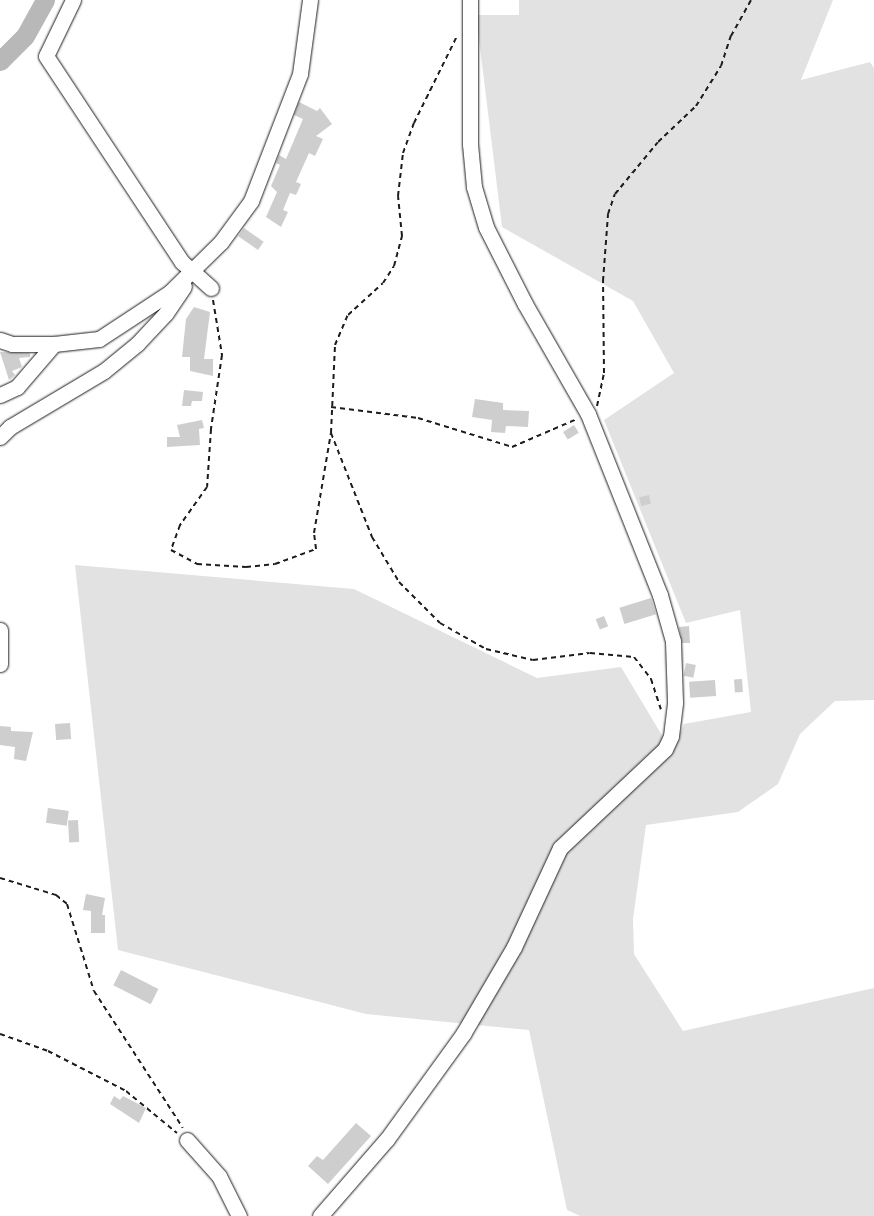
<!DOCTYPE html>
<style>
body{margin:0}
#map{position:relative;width:874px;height:1216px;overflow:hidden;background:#fff;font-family:Itim,sans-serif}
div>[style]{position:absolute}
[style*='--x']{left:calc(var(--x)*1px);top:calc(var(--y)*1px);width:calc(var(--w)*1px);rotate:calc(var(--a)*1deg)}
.green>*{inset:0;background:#e2e2e2}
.river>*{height:19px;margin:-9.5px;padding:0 9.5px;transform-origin:9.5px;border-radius:9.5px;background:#b8b8b8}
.building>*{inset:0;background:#cecece;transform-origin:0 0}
.path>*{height:2px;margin-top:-1px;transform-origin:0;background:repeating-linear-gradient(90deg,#1c1c1c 0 5px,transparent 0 9px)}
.roads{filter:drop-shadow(0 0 1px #1c1c1c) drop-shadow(0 0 1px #1c1c1c)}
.minor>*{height:15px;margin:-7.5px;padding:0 7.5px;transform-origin:7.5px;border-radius:7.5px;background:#fff}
span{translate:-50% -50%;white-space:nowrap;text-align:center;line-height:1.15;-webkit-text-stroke:4.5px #fff;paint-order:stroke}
</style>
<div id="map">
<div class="green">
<i style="clip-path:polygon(519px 0,833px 0,801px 80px,870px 62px,874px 68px,874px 700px,835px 701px,800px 734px,778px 784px,738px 812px,646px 825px,633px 919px,634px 954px,683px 1031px,874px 988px,874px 1216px,580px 1216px,567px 1210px,529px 1030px,366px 1014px,118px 950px,75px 565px,354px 589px,537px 678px,621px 667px,672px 752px,684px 724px,751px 712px,740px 610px,686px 623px,604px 420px,674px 373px,633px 301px,502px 227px,476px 15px,519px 15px)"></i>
</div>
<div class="river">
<i style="--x:0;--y:61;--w:35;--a:-45"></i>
<i style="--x:25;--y:36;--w:41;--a:-60.9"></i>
</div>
<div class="building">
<i style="clip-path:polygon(299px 102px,317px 111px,320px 108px,332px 124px,316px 136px,323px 139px,315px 156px,309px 153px,296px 182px,301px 184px,296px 195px,290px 193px,283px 210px,288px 212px,281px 227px,266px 217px,277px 192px,271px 186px,280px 165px,276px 163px,279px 155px,286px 159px,303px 119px,294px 115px)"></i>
<i style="left:244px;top:228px;width:24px;height:10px;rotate:35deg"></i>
<i style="clip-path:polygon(194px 307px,210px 312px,204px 359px,213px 359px,213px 376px,190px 371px,190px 357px,182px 357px,186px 319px)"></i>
<i style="clip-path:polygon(0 352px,30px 353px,30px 357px,19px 358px,22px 367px,12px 371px,15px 375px,9px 380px)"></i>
<i style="clip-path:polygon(184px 390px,203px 392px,202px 401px,192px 401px,191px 406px,182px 406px)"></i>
<i style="clip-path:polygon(475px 399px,503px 403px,503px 410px,529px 411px,528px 427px,506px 426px,505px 433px,491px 432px,492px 420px,472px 417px)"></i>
<i style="clip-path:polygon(202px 420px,204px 428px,199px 429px,200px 445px,167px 447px,167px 437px,180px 437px,177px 425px)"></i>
<i style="left:574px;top:425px;width:9px;height:13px;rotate:58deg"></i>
<i style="left:649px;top:495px;width:9px;height:10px;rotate:77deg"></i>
<i style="left:651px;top:598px;width:17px;height:33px;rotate:73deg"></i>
<i style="left:604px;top:616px;width:11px;height:9px;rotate:68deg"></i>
<i style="clip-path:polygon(689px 626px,690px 643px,682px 643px,679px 627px)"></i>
<i style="left:686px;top:663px;width:10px;height:13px;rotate:11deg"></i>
<i style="left:742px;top:679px;width:13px;height:8px;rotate:86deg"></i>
<i style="left:715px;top:680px;width:16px;height:26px;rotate:86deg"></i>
<i style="left:70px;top:723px;width:16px;height:15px;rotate:86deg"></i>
<i style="clip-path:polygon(0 726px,11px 727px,11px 731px,33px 732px,26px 761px,14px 759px,15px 747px,0 745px)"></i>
<i style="left:48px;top:808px;width:21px;height:15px;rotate:8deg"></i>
<i style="left:78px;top:820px;width:22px;height:10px;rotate:87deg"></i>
<i style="clip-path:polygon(86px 894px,105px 898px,102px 915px,105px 915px,105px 933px,91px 933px,91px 911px,83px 910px)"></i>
<i style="left:121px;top:970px;width:42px;height:17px;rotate:27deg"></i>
<i style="clip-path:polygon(114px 1096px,120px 1100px,123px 1096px,146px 1108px,139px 1123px,110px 1104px)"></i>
<i style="clip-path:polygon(356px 1123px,371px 1136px,328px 1184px,308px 1166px,317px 1156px,323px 1160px)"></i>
</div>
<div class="path">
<i style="--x:213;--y:300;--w:56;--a:80.7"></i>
<i style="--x:222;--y:355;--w:75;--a:98.5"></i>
<i style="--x:211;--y:429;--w:58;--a:93.9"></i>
<i style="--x:207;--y:487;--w:47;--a:125.4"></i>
<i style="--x:180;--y:525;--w:27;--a:110"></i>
<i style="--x:171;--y:550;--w:30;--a:28"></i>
<i style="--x:197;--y:564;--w:49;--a:3.5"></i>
<i style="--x:246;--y:567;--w:29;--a:-6"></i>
<i style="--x:275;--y:564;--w:44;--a:-20.1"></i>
<i style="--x:316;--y:549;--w:16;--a:-97"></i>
<i style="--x:314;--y:533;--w:101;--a:-80.4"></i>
<i style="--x:331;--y:433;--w:88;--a:-87.4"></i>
<i style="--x:335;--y:345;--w:33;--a:-67"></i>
<i style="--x:348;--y:315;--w:47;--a:-42.4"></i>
<i style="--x:383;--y:283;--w:20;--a:-57"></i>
<i style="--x:394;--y:266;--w:31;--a:-75"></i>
<i style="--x:402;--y:236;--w:40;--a:-95.7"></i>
<i style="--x:398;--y:196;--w:43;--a:-83.4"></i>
<i style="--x:403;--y:153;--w:32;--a:-70"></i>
<i style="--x:414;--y:123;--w:95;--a:-63.7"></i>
<i style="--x:597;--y:406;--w:34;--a:-78"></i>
<i style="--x:604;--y:373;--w:92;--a:-90.6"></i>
<i style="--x:603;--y:281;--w:67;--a:-85.7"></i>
<i style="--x:608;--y:214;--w:21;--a:-71"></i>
<i style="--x:615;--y:194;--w:67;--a:-50.4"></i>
<i style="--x:658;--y:142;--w:52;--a:-43.5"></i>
<i style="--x:696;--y:106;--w:47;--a:-58"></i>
<i style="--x:721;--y:66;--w:32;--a:-72"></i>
<i style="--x:731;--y:36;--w:41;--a:-60.9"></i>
<i style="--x:331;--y:407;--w:88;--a:7.2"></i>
<i style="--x:418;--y:418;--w:98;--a:17.1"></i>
<i style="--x:512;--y:447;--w:71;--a:-23.3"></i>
<i style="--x:331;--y:433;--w:112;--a:68.5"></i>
<i style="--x:372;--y:537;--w:52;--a:59"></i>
<i style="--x:399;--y:582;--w:58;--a:45"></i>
<i style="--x:440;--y:623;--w:53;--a:29.5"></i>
<i style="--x:486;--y:649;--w:48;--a:13.2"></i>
<i style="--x:533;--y:660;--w:57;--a:-7"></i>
<i style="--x:590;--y:653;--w:44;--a:5.2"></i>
<i style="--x:634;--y:657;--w:28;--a:52"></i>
<i style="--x:651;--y:679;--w:32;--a:72"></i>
<i style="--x:0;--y:878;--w:59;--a:16.9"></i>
<i style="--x:56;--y:895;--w:14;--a:39"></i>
<i style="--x:67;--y:904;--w:91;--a:72.8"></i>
<i style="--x:94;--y:991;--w:163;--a:57"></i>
<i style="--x:0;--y:1034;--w:51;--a:19.5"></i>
<i style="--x:48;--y:1051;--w:88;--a:27.1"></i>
<i style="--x:126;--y:1091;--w:66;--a:39.5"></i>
</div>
<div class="roads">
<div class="minor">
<i style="--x:73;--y:0;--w:62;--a:115.7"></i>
<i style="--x:46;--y:56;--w:247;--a:56.6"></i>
<i style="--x:182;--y:262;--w:39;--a:42"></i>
<i style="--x:0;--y:340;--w:13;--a:18"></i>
<i style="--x:12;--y:344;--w:42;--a:0"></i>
<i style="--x:54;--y:344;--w:45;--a:-6.3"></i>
<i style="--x:99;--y:339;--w:84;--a:-33.3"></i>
<i style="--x:169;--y:293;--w:73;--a:-44.4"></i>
<i style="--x:221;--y:242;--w:51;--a:-53.8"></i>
<i style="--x:251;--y:201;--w:136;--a:-68.9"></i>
<i style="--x:300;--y:74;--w:75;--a:-82.3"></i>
<i style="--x:0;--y:395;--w:19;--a:-25"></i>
<i style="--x:17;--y:387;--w:57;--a:-49.3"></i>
<i style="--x:0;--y:437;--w:14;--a:-45"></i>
<i style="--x:10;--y:427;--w:109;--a:-30.8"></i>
<i style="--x:104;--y:371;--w:43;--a:-39.3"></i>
<i style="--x:137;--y:344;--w:42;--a:-46.9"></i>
<i style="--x:166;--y:313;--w:32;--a:-56"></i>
<i style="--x:0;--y:630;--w:34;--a:90"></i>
<i style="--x:187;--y:1140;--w:48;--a:48.4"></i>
<i style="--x:219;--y:1176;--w:45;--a:63.4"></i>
<i style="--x:320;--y:1216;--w:102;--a:-49"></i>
<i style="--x:387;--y:1139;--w:130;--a:-54.1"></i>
<i style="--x:463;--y:1034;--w:101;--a:-59.6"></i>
<i style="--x:514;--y:947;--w:109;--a:-65.1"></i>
<i style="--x:560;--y:848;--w:144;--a:-43.3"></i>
<i style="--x:665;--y:749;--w:14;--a:-65"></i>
<i style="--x:671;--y:736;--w:34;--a:-83"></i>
<i style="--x:675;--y:702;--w:61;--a:-91.9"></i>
<i style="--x:673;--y:641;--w:48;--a:-105.8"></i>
<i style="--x:660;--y:595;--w:195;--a:-111.7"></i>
<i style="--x:588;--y:414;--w:127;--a:-119.8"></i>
<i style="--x:525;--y:304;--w:86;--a:-116.9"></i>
<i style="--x:486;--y:227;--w:42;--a:-106.7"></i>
<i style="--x:474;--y:187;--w:43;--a:-95.3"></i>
<i style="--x:470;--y:144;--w:144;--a:-90"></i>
</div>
</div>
</div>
